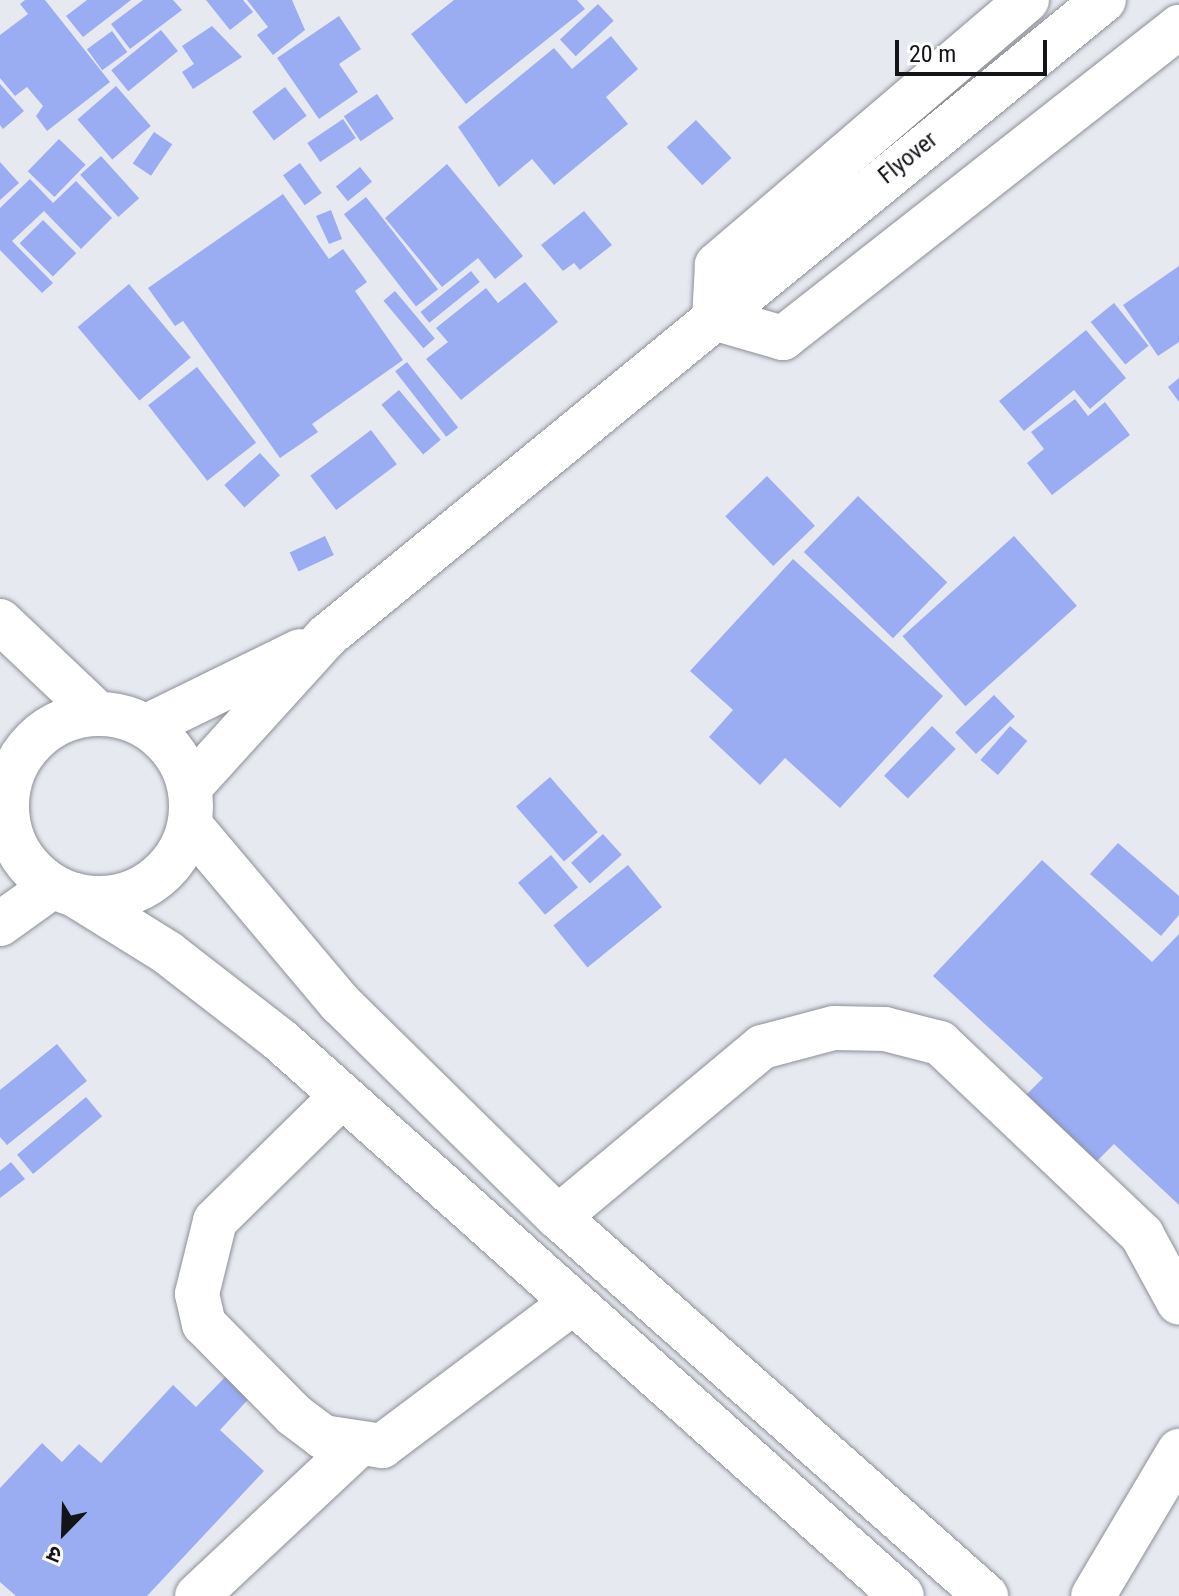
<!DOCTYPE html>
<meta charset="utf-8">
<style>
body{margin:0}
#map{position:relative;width:1179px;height:1596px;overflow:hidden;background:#e7e9f1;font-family:"Roboto Condensed","Noto Sans Devanagari",sans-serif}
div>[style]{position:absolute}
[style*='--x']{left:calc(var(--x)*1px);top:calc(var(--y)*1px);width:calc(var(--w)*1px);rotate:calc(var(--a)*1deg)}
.building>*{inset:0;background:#9aacf2;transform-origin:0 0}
.roads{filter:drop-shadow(0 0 2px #8c8f96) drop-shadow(0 0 2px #8c8f96)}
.minor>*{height:44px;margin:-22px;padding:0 22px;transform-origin:22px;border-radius:22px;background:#fff}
.major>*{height:44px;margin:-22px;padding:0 22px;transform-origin:22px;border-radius:22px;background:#fff}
.major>.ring{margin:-22px;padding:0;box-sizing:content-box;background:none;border:44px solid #fff;border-radius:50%}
span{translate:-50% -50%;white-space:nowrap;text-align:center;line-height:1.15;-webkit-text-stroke:7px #fff;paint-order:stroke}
.street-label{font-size:24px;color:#131417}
.north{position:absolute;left:24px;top:1492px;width:80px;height:80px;-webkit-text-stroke:6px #fff;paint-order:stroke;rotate:203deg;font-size:22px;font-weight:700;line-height:32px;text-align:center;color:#131417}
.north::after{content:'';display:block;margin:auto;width:28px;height:36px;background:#131417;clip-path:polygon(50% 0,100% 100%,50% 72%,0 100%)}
.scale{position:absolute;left:895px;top:40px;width:152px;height:36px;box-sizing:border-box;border:4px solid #131417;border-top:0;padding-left:10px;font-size:24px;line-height:28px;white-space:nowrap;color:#131417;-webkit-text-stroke:6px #fff;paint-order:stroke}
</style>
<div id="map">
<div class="building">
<i style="clip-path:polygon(25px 0,45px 0,110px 82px,47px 131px,36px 116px,43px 106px,27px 87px,15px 96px,0 78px,0 35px,28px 14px,20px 4px)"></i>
<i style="clip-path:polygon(87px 0,131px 0,83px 37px,66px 16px)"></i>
<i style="clip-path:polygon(143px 0,173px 0,182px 10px,130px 49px,111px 24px)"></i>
<i style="clip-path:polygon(206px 0,243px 0,253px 12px,230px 30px)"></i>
<i style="clip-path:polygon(247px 0,292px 0,305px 30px,273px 55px,257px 35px,268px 27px)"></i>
<i style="clip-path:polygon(454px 0,577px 0,585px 9px,466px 104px,411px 34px)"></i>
<i style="left:598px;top:4px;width:23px;height:52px;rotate:47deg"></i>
<i style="clip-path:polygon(339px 16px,361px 49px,339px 64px,358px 92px,319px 119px,277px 58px)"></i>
<i style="clip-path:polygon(212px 26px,242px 57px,193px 89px,182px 72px,194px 64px,182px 46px)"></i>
<i style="left:161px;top:30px;width:27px;height:64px;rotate:51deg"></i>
<i style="left:112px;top:31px;width:26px;height:31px;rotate:54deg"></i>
<i style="clip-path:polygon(611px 36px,638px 69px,606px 97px,628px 124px,554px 185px,532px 159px,499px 187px,458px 127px,554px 48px,572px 69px)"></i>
<i style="clip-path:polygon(0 84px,24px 111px,3px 129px,0 125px)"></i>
<i style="left:116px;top:86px;width:53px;height:51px;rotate:49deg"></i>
<i style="left:285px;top:87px;width:36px;height:41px;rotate:53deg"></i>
<i style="left:377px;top:94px;width:30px;height:40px;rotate:56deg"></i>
<i style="left:343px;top:119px;width:23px;height:43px;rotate:56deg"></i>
<i style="left:696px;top:120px;width:52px;height:40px;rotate:47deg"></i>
<i style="left:154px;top:132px;width:22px;height:38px;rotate:34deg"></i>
<i style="left:59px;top:139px;width:37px;height:45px;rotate:44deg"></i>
<i style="left:101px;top:156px;width:57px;height:28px;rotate:48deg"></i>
<i style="clip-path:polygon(0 162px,19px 183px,0 200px)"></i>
<i style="left:300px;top:163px;width:37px;height:21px;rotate:54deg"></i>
<i style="clip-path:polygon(447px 164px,523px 256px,495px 279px,478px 258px,442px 287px,385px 218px)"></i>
<i style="left:360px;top:167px;width:19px;height:31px;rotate:51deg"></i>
<i style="clip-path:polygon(30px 179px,53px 203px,76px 181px,112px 218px,81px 249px,44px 211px,12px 241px,53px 283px,42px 293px,0 250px,0 208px)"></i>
<i style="clip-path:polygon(283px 194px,329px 259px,343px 249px,367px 282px,355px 291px,403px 360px,312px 424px,318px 432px,280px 458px,183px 321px,175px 326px,148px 288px)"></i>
<i style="left:366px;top:197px;width:117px;height:28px;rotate:52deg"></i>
<i style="clip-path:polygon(331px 210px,342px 239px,329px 244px,316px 216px)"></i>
<i style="clip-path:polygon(584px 211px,612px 245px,580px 270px,574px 263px,563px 271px,541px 245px)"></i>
<i style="left:43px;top:220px;width:47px;height:33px;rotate:45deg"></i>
<i style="clip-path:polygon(1179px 266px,1179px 342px,1158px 356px,1123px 305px)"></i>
<i style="left:471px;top:271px;width:14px;height:65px;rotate:51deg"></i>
<i style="clip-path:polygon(525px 282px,558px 322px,461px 400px,426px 359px,448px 342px,436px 328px,486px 288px,498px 303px)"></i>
<i style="left:129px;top:284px;width:96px;height:67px;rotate:50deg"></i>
<i style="left:395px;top:291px;width:62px;height:15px;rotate:50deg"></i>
<i style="left:1114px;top:303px;width:55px;height:30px;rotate:51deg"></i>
<i style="clip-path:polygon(1086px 330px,1126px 378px,1090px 409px,1074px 390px,1024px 431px,999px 401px)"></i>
<i style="left:407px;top:362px;width:83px;height:15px;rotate:52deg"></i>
<i style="left:197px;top:367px;width:96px;height:62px;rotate:52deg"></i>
<i style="clip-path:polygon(1179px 378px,1179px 402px,1168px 387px)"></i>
<i style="left:399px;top:390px;width:65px;height:23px;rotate:50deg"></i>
<i style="clip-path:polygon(1075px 399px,1088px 416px,1105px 402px,1130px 435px,1052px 495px,1027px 463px,1044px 449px,1031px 432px)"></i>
<i style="left:371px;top:430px;width:43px;height:76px;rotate:53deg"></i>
<i style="left:260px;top:453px;width:30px;height:48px;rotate:48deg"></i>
<i style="left:767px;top:476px;width:69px;height:58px;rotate:46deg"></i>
<i style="left:858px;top:496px;width:124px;height:78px;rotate:44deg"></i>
<i style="left:325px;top:536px;width:21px;height:39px;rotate:65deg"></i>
<i style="left:1014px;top:536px;width:94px;height:150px;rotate:48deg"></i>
<i style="clip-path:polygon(793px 559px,943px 696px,840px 808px,785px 758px,760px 785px,709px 737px,733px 710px,690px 671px)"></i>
<i style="left:994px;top:695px;width:30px;height:54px;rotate:46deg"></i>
<i style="left:932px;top:726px;width:33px;height:69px;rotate:44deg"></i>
<i style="left:1010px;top:726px;width:23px;height:45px;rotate:41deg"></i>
<i style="left:550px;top:777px;width:73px;height:45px;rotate:49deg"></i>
<i style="left:603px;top:834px;width:28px;height:43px;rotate:48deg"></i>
<i style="clip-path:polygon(1118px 843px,1179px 896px,1179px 915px,1161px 936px,1090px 874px)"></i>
<i style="left:551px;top:855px;width:42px;height:43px;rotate:50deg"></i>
<i style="clip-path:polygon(1042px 860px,1152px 962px,1179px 934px,1179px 1205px,1114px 1144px,1091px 1167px,1020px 1101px,1043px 1078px,933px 976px)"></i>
<i style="left:628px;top:865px;width:54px;height:96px;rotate:51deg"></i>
<i style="clip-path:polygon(57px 1044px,87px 1081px,7px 1145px,0 1137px,0 1090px)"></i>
<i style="left:86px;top:1097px;width:25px;height:90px;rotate:50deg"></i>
<i style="clip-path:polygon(11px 1162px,25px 1179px,0 1198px,0 1171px)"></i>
<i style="clip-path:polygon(231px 1371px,254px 1393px,220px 1430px,264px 1471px,147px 1596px,16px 1596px,0 1582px,0 1488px,42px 1443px,62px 1462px,79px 1444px,101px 1463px,173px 1385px,196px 1407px)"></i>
</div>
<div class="roads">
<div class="minor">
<i style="--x:1027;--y:0;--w:408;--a:139.5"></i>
<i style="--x:717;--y:265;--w:53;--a:93.2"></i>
<i style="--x:714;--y:318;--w:72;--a:16.2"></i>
<i style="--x:783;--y:338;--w:504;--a:-38.14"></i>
<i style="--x:342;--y:1096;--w:178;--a:135.5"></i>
<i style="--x:215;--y:1221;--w:75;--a:103.9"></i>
<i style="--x:197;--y:1294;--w:31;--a:77"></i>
<i style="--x:204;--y:1324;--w:128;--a:45.3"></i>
<i style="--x:294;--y:1415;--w:36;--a:37"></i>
<i style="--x:323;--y:1437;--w:60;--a:8.7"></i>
<i style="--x:382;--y:1446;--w:235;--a:-36.9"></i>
<i style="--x:558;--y:1217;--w:266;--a:-39.8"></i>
<i style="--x:762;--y:1047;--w:74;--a:-14.8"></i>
<i style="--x:834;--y:1028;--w:51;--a:1.1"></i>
<i style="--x:885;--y:1029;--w:57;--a:14.3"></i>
<i style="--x:940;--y:1043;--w:279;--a:43.5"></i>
<i style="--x:1142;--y:1235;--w:77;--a:61.4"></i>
<i style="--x:197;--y:1596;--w:218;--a:-43.1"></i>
<i style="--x:1093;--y:1596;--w:169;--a:-59.3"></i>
</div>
<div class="major">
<i style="--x:0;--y:621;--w:134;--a:43.5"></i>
<i class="ring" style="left:7px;top:714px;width:140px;height:140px"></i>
<i style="--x:147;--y:726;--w:170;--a:-26.1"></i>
<i style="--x:190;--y:787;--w:204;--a:-47.8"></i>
<i style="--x:327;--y:636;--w:1004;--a:-39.3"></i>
<i style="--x:190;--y:825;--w:233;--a:49.9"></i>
<i style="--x:340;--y:1003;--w:305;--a:44.5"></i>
<i style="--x:558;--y:1217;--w:572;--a:41.53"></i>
<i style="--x:75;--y:895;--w:110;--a:31.9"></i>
<i style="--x:168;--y:953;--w:142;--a:37.8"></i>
<i style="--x:280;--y:1040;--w:834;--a:41.79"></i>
<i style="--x:0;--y:924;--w:65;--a:-35.6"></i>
</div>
</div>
<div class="street-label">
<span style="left:908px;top:158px;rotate:-39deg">Flyover</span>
</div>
<div class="north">उ</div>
<div class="scale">20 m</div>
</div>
